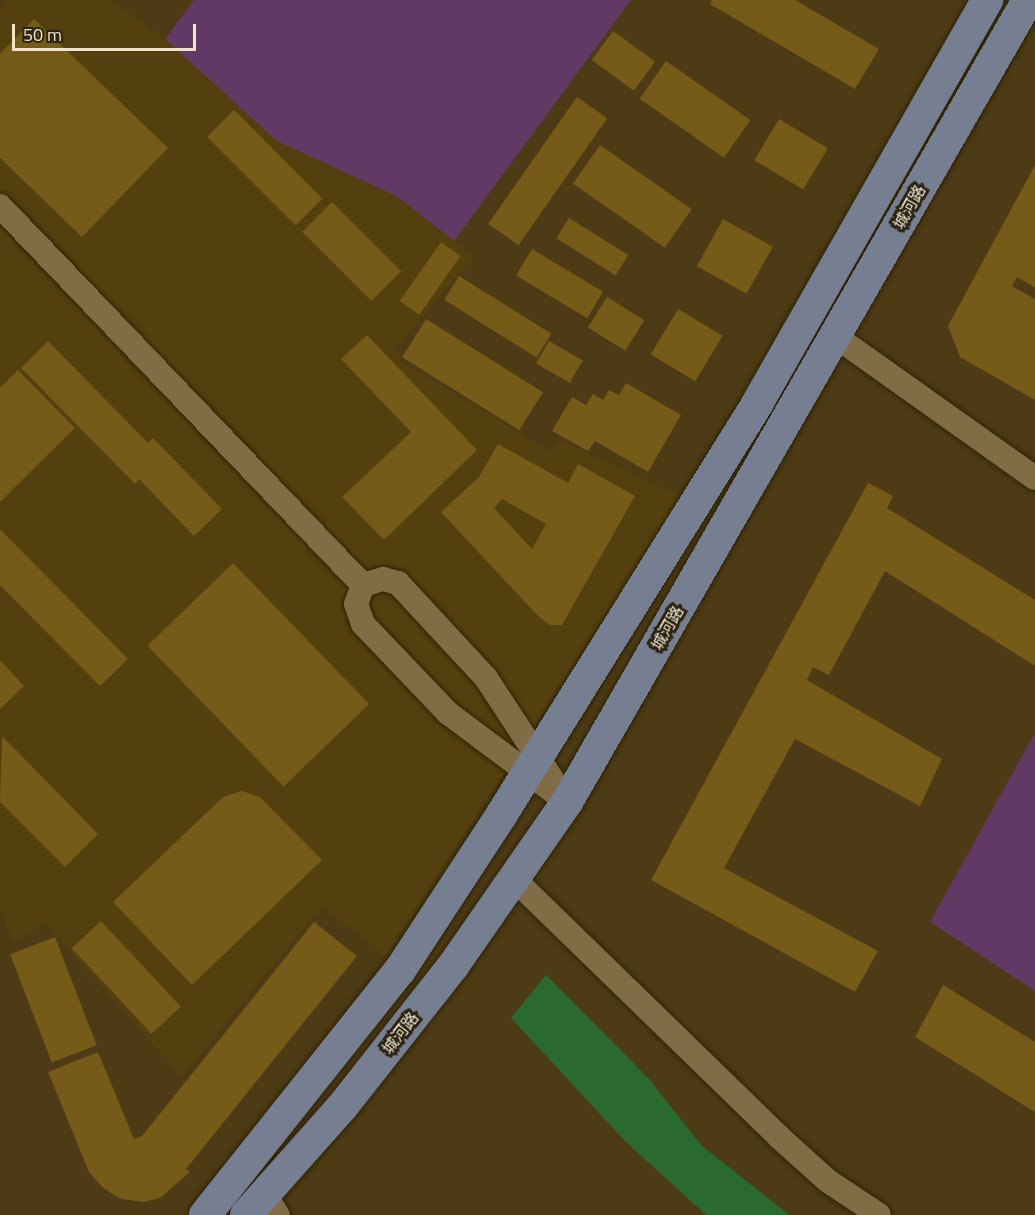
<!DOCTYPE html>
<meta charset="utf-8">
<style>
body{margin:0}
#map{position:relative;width:1035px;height:1215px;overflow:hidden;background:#4c3b14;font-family:"Titillium Web","Noto Sans SC",sans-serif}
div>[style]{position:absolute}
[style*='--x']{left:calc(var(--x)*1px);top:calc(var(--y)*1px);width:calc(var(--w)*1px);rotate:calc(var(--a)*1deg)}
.built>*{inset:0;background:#54400e}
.green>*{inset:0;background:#623964}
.water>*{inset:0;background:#2a6a30}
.building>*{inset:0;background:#755a18;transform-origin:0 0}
.roads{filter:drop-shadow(0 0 2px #2f2305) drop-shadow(0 0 2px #2f2305)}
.minor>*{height:24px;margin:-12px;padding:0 12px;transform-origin:12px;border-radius:12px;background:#806d46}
.major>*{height:32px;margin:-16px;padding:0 16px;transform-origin:16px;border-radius:16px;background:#767e92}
span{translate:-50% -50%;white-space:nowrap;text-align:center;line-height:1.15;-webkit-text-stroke:6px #2b2413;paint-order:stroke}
.street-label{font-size:16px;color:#eee3ce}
.scale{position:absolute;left:12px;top:24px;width:184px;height:27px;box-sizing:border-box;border:3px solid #eee3ce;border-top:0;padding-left:8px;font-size:18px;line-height:21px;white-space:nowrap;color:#eee3ce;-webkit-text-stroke:4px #2b2413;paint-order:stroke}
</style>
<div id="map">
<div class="built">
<i style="clip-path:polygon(10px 0,112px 0,204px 68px,277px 141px,396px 196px,474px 257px,396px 348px,402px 362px,551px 452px,560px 440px,682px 497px,386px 955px,321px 907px,182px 1077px,45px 923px,14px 943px,0 909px,0 9px)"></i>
</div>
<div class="green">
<i style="clip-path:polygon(194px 0,631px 0,454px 241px,396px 196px,277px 141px,165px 39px)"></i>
<i style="clip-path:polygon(1035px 733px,1035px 991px,930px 922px)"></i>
</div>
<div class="water">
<i style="clip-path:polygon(546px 975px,649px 1079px,701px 1145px,789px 1215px,706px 1215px,626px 1142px,511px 1018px)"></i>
</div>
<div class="building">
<i style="clip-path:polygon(712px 0,795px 0,879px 49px,855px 89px,710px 4px)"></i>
<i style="clip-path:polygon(34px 19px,168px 148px,82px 237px,0 158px,0 54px)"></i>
<i style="left:613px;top:31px;width:52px;height:36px;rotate:36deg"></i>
<i style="left:666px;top:61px;width:103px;height:46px;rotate:35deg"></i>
<i style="left:577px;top:97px;width:37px;height:155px;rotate:35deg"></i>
<i style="left:234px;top:110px;width:125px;height:38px;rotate:45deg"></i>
<i style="left:779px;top:119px;width:57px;height:48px;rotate:31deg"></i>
<i style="left:600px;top:145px;width:112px;height:47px;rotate:35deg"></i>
<i style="clip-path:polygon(1035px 165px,1035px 288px,1017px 277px,1012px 286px,1035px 299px,1035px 400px,960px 357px,948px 326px)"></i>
<i style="left:332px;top:202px;width:98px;height:42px;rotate:45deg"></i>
<i style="left:569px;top:218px;width:70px;height:24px;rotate:32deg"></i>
<i style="left:723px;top:219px;width:57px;height:54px;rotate:29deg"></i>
<i style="left:441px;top:242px;width:24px;height:72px;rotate:35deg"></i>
<i style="left:532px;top:249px;width:83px;height:31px;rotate:31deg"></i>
<i style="left:459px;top:276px;width:109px;height:28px;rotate:32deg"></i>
<i style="left:607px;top:297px;width:44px;height:36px;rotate:32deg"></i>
<i style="left:678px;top:309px;width:52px;height:53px;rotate:31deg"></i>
<i style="left:426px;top:319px;width:138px;height:45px;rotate:32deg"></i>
<i style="clip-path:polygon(367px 335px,477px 450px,384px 540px,342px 497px,411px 432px,341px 359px)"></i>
<i style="clip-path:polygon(48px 341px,148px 443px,153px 438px,222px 509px,194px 536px,139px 479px,135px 484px,21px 368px)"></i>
<i style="left:549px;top:341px;width:39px;height:26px;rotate:30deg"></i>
<i style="clip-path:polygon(18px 370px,75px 428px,0 502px,0 388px)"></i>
<i style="clip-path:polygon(626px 383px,681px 415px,648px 472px,595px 441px,588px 451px,552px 431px,572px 397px,586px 405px,593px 394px,603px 400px,609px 390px,619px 395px)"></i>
<i style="clip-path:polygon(evenodd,498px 444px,568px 483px,578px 464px,635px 496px,562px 625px,550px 625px,538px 616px,441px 512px,479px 477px,498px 444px,502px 499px,546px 524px,532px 549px,494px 508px,502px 499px)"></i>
<i style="clip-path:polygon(868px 483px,893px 496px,887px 508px,1035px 600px,1035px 666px,885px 571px,829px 675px,813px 667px,807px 680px,942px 759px,920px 806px,795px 739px,724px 868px,878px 951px,855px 992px,651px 880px)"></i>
<i style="clip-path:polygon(0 529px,128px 659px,100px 686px,0 585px)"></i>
<i style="left:233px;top:563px;width:196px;height:119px;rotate:46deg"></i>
<i style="clip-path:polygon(0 660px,24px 686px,0 709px)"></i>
<i style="clip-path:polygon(2px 736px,98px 834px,65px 867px,0 802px)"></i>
<i style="clip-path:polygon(242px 791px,260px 797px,322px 860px,192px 985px,113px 902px,223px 797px)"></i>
<i style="left:101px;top:921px;width:117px;height:40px;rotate:47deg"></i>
<i style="clip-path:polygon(314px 922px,357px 956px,186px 1169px,190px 1172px,160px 1198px,144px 1202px,121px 1199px,103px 1188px,89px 1172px,48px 1072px,98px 1052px,134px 1139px,142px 1136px)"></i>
<i style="left:55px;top:937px;width:116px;height:48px;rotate:69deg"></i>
<i style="clip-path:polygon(943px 985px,1035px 1042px,1035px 1112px,915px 1037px)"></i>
</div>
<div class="roads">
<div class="minor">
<i style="--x:0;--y:206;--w:525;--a:46.24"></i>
<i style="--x:835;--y:336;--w:245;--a:35.4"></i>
<i style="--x:383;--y:579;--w:16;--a:15"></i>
<i style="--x:398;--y:583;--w:129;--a:47.2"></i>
<i style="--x:486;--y:678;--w:148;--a:56.8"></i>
<i style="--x:567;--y:802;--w:149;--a:-143.2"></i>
<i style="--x:448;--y:713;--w:123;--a:-133.7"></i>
<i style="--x:363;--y:624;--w:21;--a:-109"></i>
<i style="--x:356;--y:604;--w:20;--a:-70"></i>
<i style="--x:363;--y:585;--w:21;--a:-17"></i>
<i style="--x:513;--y:878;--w:370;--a:44.2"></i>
<i style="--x:778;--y:1136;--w:67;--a:42"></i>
<i style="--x:828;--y:1181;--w:61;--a:33.7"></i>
<i style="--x:264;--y:1193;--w:26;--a:58"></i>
</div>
<div class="major">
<i style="--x:205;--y:1215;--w:313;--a:-51.5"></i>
<i style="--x:400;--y:970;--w:186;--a:-56.8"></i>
<i style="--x:502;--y:814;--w:485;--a:-58.1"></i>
<i style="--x:758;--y:402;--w:463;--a:-60.3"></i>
<i style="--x:246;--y:1215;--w:144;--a:-48.4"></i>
<i style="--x:342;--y:1107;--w:179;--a:-51.8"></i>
<i style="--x:453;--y:966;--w:200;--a:-55.2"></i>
<i style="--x:567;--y:802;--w:925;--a:-60.11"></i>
</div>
</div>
<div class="street-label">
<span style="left:909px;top:207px;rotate:-60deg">城河路</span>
<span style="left:667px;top:628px;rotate:-60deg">城河路</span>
<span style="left:400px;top:1033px;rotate:-52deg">城河路</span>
</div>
<div class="scale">50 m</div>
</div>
